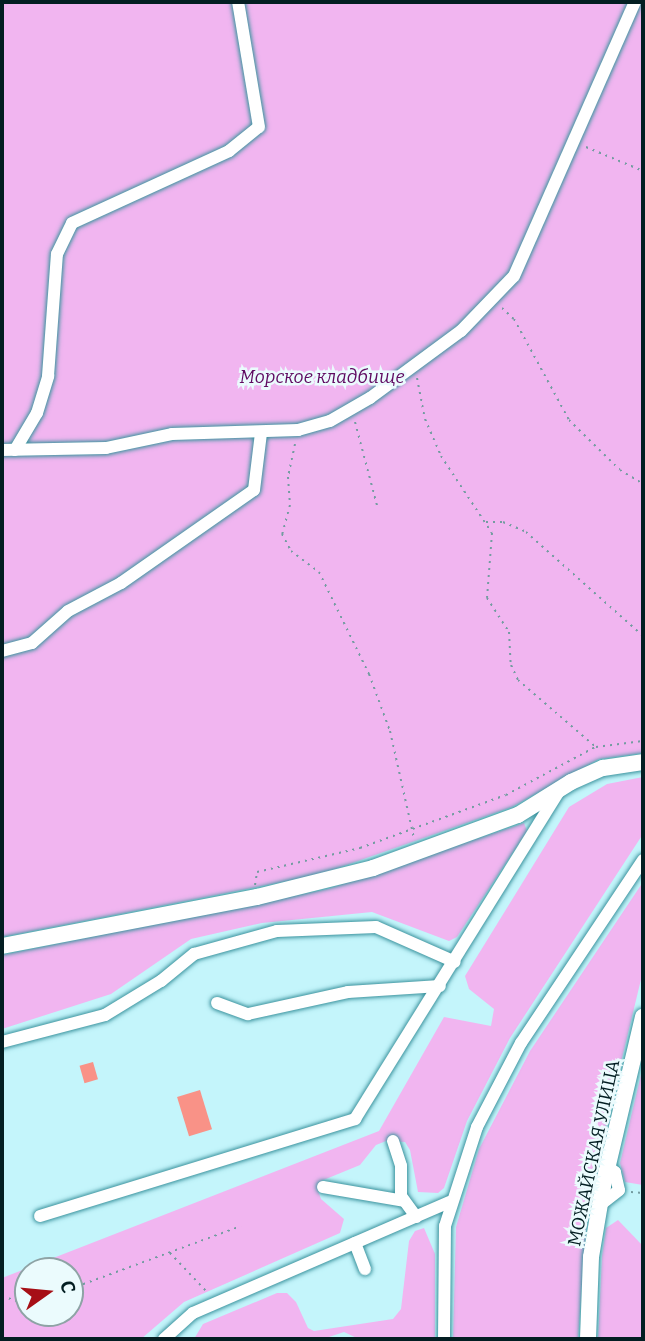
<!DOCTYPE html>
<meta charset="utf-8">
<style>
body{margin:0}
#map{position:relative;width:645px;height:1341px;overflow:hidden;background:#c4f5fb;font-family:Bitter,serif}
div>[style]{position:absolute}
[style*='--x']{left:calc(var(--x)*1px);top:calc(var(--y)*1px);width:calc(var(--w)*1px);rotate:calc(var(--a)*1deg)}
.green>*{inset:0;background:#f1b5f0}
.building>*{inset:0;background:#f99287;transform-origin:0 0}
.path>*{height:2px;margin-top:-1px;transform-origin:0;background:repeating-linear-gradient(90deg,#749ca1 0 2px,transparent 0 7px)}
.roads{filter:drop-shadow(0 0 2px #3b939e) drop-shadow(0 0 2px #3b939e)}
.minor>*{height:12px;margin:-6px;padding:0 6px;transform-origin:6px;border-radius:6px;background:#fff}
.major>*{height:16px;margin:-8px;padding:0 8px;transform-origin:8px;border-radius:8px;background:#fff}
span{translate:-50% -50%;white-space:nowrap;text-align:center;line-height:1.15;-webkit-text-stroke:5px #ebfbfd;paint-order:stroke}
.park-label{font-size:18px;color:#5f0a61;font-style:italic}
.street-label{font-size:18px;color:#031e22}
.frame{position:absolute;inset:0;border:4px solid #031e22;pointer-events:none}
.north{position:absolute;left:14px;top:1257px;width:70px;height:70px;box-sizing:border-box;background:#ebfbfd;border:2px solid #8ea3a5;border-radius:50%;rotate:75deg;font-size:19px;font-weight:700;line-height:28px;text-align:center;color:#031e22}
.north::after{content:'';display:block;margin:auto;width:24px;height:32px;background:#a60f16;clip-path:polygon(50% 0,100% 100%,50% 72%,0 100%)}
</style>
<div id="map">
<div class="green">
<i style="clip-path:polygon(2px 2px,643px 2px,643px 753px,599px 759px,512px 807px,318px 875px,2px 937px)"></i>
<i style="clip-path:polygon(evenodd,643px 777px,643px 834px,510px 1038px,467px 1121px,444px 1188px,438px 1193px,418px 1192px,410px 1150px,405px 1142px,386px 1141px,376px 1145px,360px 1165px,321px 1181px,317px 1188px,321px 1199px,344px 1219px,340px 1233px,184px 1302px,141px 1339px,2px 1339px,2px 1278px,379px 1131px,444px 1017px,491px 1026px,494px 1009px,469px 989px,465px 976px,569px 807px,607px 784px,643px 777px,28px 1271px,70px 1271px,70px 1313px,28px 1313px,28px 1271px)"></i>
<i style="clip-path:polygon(524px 823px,527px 831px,457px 937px,449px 941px,372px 912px,262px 923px,191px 939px,111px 994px,2px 1029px,2px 955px,328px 889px)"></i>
<i style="clip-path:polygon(643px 882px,643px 971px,588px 1200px,578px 1339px,453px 1339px,456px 1227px,479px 1149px,530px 1051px)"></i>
<i style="clip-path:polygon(643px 1066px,643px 1185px,625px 1182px,620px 1163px)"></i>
<i style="clip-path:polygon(618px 1220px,643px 1246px,643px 1339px,598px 1339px,602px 1256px,606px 1228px)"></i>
<i style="clip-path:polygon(424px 1228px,435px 1254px,435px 1339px,359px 1339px,344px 1332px,323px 1339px,194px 1339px,203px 1324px,277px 1293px,287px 1293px,296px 1302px,308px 1328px,314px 1331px,393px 1319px,401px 1309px,409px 1241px,415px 1231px)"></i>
</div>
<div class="building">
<i style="left:93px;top:1062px;width:18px;height:14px;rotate:74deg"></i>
<i style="left:200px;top:1090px;width:41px;height:24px;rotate:73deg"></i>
</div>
<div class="path">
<i style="--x:586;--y:147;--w:62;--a:22.8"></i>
<i style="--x:502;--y:308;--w:16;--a:43"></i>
<i style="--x:514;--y:319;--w:115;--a:61.4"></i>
<i style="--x:569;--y:420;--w:71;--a:44.4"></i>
<i style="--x:620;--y:470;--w:27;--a:31"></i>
<i style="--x:417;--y:378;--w:42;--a:79"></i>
<i style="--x:425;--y:419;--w:40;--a:66.6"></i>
<i style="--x:441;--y:456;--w:92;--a:56.5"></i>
<i style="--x:492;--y:533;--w:65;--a:94.4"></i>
<i style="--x:487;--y:598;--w:40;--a:57.1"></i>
<i style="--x:509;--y:632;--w:33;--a:87"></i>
<i style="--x:511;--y:665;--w:17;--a:65"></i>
<i style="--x:518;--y:680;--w:103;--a:40.7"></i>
<i style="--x:596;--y:747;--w:47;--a:-7.3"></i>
<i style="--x:355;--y:422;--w:86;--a:75.2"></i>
<i style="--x:295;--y:444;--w:34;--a:102"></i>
<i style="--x:288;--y:477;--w:28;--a:86"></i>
<i style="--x:290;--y:505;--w:30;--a:105"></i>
<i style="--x:282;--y:534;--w:19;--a:62"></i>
<i style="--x:291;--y:551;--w:35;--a:37"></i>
<i style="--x:319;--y:572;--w:114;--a:63.9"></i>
<i style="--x:369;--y:674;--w:61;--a:69.8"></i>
<i style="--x:390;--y:731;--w:110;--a:77.4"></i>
<i style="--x:486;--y:522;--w:17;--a:0"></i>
<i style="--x:503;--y:522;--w:25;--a:23"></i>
<i style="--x:526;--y:532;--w:157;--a:41.6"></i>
<i style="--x:255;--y:885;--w:13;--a:-81"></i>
<i style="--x:257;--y:872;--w:106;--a:-13.1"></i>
<i style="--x:360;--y:848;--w:155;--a:-20"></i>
<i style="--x:506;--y:795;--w:101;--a:-28.3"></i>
<i style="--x:631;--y:1192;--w:12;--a:5"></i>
<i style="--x:170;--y:1253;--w:54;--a:46.5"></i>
<i style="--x:70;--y:1289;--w:182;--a:-20.2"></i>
<i style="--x:2;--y:1296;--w:28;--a:19"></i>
</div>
<div class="roads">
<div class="minor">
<i style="--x:2;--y:450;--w:104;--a:-1.1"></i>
<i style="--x:106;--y:448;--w:67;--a:-12"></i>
<i style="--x:172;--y:434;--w:126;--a:-1.8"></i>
<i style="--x:298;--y:430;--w:33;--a:-16"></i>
<i style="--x:330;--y:421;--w:46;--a:-29.9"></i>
<i style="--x:370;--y:398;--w:113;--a:-36.4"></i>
<i style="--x:461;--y:331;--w:76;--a:-46.1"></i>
<i style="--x:514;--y:276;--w:300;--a:-66.2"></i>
<i style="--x:15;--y:450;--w:43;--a:-59.3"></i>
<i style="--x:37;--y:413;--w:39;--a:-73"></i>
<i style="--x:48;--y:376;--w:122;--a:-85.8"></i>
<i style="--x:57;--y:254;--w:34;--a:-64"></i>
<i style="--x:72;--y:223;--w:173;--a:-24.6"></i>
<i style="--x:229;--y:151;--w:38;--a:-39"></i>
<i style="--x:259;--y:127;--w:127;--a:-99.5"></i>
<i style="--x:2;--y:651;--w:31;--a:-15"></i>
<i style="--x:32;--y:643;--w:48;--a:-41.6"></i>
<i style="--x:68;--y:611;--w:60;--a:-27.8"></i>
<i style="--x:121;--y:583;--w:162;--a:-35"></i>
<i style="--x:254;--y:490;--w:57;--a:-83"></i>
<i style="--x:217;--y:1003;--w:33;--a:20"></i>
<i style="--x:248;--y:1014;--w:102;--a:-12.4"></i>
<i style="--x:348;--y:992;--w:92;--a:-3.7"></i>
<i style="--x:2;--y:1042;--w:106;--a:-14.7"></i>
<i style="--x:105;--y:1015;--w:66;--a:-31.3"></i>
<i style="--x:161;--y:981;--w:43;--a:-39.3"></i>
<i style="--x:194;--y:954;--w:86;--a:-15.5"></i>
<i style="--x:277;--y:931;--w:99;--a:-2.3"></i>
<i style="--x:376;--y:927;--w:86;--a:23.9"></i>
<i style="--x:393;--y:1141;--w:26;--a:72"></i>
<i style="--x:401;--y:1166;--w:30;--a:90"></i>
<i style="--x:401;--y:1196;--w:26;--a:54"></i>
<i style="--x:323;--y:1187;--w:82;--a:9.8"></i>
<i style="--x:600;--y:1205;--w:24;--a:-38"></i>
<i style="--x:619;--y:1190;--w:18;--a:-103"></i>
<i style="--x:615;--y:1172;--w:9;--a:-144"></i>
<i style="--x:40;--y:1216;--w:330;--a:-17.1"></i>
<i style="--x:355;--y:1119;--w:386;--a:-58.1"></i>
<i style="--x:355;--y:1243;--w:28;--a:69"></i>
<i style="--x:164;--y:1339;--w:39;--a:-42"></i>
<i style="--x:193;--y:1313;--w:280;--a:-23.4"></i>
<i style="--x:444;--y:1339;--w:113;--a:-89.5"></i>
<i style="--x:445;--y:1226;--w:104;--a:-72.1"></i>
<i style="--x:477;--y:1127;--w:95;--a:-62.4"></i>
<i style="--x:521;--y:1043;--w:220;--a:-56.3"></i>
</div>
<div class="major">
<i style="--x:2;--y:946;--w:260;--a:-10.9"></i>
<i style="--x:257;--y:897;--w:120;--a:-14"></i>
<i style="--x:373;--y:868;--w:154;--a:-20.1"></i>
<i style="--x:518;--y:815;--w:62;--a:-31.9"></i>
<i style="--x:571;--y:782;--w:35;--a:-24"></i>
<i style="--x:603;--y:768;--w:40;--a:-8.5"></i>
<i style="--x:588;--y:1339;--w:82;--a:-87.9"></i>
<i style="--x:591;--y:1257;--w:72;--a:-80.4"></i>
<i style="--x:603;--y:1186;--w:174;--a:-76.7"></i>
</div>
</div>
<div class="park-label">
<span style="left:322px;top:377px">Морское кладбище</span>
</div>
<div class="street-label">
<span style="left:594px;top:1153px;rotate:-78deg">МОЖАЙСКАЯ УЛИЦА</span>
</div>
<div class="frame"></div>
<div class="north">С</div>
</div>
